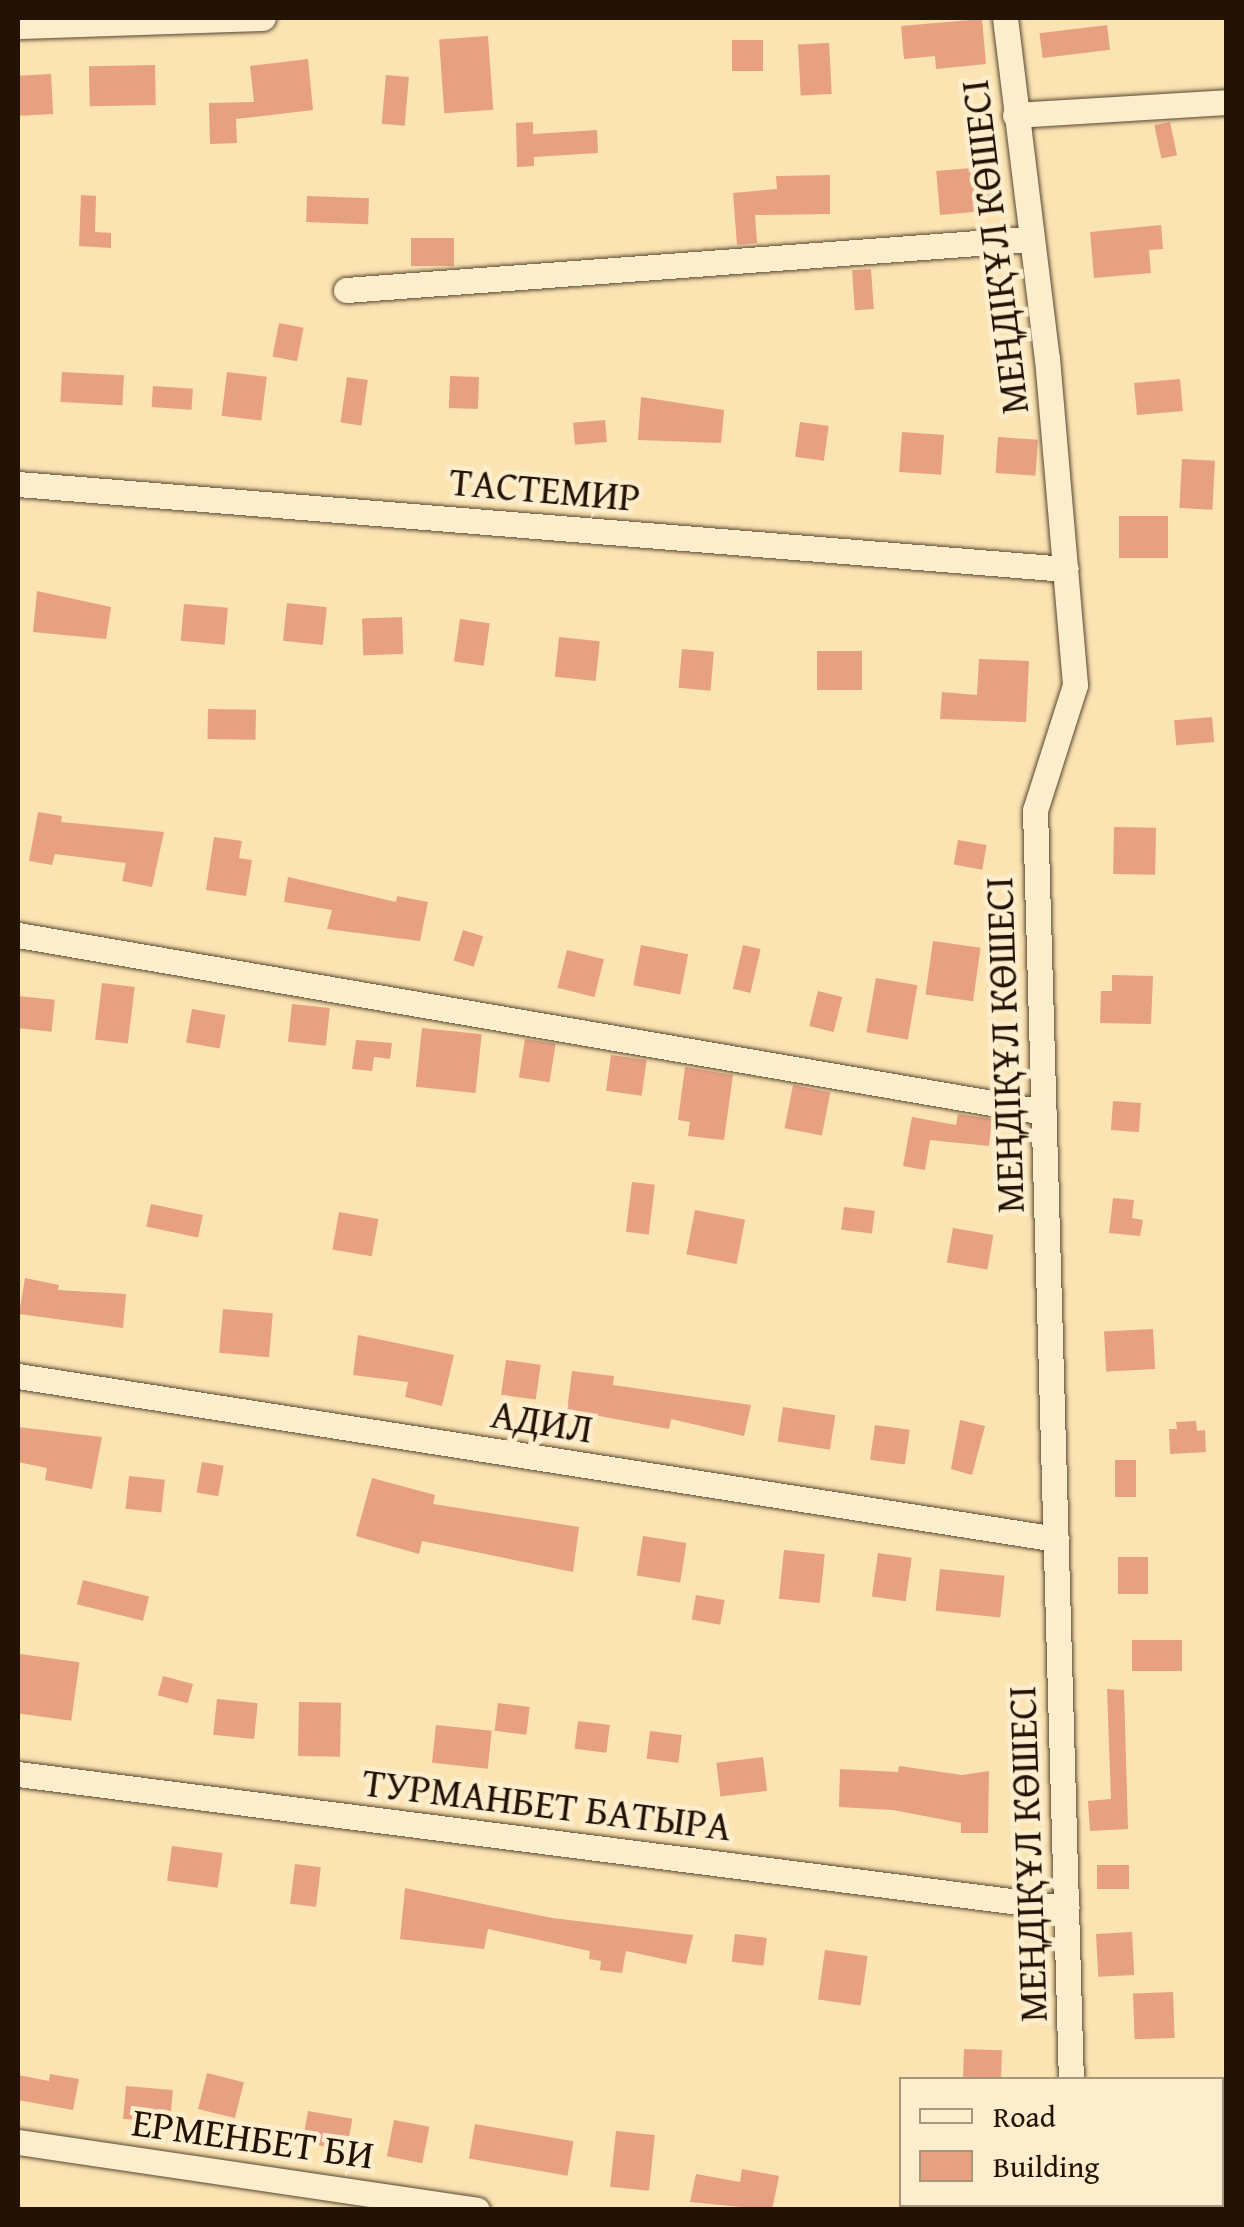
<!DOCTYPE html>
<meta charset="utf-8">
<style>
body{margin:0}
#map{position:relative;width:1244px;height:2227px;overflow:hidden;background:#fbe3b2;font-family:"Gentium Book Plus",serif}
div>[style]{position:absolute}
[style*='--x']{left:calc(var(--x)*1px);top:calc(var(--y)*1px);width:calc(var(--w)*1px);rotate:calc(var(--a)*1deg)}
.building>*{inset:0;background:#e7a082;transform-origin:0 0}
.roads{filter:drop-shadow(0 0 2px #584730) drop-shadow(0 0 2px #584730)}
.minor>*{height:25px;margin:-12.5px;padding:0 12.5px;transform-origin:12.5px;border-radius:12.5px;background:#fcedcd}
span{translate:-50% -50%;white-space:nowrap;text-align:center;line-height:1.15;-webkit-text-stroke:9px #fcedcd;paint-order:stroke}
.street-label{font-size:40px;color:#221304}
.frame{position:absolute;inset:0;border:20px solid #221304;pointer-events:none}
.legend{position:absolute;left:899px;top:2077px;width:325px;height:130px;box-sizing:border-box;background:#fcedcd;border:2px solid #a5967d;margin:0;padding:12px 18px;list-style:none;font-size:30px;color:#221304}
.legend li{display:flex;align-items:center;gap:20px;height:50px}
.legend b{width:50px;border:2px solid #a5967d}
</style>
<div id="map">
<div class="building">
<i style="clip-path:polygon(982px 19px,986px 64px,936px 69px,935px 56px,904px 59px,901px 26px)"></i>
<i style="left:1107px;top:25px;width:25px;height:68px;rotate:83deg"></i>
<i style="left:488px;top:36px;width:74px;height:49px;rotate:86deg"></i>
<i style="left:732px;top:40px;width:31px;height:31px"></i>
<i style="left:829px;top:43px;width:51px;height:31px;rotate:87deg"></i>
<i style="clip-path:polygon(308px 59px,313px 110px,236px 119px,237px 143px,210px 144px,209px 103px,254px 102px,250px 66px)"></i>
<i style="left:155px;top:65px;width:40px;height:66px;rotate:89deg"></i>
<i style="left:51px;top:74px;width:40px;height:33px;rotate:87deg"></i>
<i style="left:386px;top:75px;width:23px;height:49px;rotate:5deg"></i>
<i style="clip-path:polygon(533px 122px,533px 134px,597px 130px,598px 153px,534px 157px,534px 166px,517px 167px,516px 123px)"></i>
<i style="left:1170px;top:122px;width:34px;height:16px;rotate:78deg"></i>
<i style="left:994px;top:166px;width:44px;height:58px;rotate:85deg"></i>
<i style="clip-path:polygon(830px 175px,830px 214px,755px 215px,757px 243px,737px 245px,733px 193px,777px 189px,776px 176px)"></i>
<i style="clip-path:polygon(81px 195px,96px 196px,95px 232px,111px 233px,111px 248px,79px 246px)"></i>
<i style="left:307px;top:196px;width:62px;height:26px;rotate:2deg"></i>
<i style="clip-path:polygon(1161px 225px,1163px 249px,1149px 250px,1151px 273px,1094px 278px,1090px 232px)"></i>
<i style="left:454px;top:238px;width:28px;height:43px;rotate:90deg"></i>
<i style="left:871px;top:269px;width:40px;height:19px;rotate:86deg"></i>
<i style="left:279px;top:323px;width:25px;height:34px;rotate:11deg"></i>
<i style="left:62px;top:372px;width:62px;height:30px;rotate:3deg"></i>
<i style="left:227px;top:372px;width:40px;height:44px;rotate:7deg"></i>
<i style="left:450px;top:376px;width:29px;height:32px;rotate:2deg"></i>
<i style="left:347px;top:377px;width:21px;height:46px;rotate:8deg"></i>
<i style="left:1180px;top:379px;width:32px;height:46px;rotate:85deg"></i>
<i style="left:153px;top:386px;width:40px;height:21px;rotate:4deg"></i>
<i style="clip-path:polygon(641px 397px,724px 410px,721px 443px,638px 440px)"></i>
<i style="left:605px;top:420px;width:22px;height:32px;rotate:85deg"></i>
<i style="left:800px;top:422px;width:29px;height:35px;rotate:8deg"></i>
<i style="left:902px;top:432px;width:42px;height:40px;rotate:4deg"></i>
<i style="left:998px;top:437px;width:40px;height:36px;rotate:4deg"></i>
<i style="left:1182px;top:459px;width:33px;height:49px;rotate:3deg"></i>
<i style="left:1119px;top:516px;width:49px;height:42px"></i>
<i style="clip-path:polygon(37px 591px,111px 607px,106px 639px,33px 632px)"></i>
<i style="left:287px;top:603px;width:40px;height:38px;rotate:6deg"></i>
<i style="left:184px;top:604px;width:44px;height:37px;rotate:5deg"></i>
<i style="left:402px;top:617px;width:37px;height:40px;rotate:88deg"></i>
<i style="left:460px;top:619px;width:30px;height:43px;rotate:8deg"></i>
<i style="left:559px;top:637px;width:41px;height:40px;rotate:6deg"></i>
<i style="left:682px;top:649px;width:32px;height:39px;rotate:5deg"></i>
<i style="left:817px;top:651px;width:45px;height:39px"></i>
<i style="clip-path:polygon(979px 659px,1029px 661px,1026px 722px,940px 719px,942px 692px,977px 695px)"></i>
<i style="left:208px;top:709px;width:48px;height:30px;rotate:1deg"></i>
<i style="left:1212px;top:717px;width:25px;height:38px;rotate:85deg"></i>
<i style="clip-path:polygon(38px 812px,62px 816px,61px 822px,164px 832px,152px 887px,122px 881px,126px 863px,55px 854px,52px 865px,29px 861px)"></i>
<i style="left:1114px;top:827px;width:42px;height:47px;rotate:1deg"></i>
<i style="clip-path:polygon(214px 837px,242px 841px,239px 858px,252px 860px,246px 896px,206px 890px)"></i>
<i style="left:958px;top:840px;width:29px;height:25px;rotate:10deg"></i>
<i style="clip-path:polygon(288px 877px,396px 902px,397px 896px,428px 902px,420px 941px,327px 929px,332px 910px,284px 902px)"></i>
<i style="left:463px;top:930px;width:21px;height:32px;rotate:17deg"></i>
<i style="left:933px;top:941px;width:48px;height:54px;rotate:8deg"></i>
<i style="left:641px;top:945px;width:48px;height:41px;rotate:11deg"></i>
<i style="left:743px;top:945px;width:18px;height:45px;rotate:13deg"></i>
<i style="left:567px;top:950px;width:38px;height:39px;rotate:14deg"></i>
<i style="clip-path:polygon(1112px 975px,1153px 976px,1151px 1024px,1100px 1023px,1101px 991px,1112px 991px)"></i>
<i style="left:876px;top:978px;width:42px;height:55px;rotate:10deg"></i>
<i style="left:102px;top:983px;width:33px;height:57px;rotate:7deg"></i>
<i style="left:818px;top:991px;width:25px;height:36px;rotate:14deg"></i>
<i style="left:18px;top:996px;width:37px;height:32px;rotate:6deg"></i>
<i style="left:292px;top:1004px;width:38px;height:38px;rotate:6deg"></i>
<i style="left:192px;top:1009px;width:34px;height:34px;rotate:10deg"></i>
<i style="left:422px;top:1028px;width:60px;height:59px;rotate:6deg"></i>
<i style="left:525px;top:1039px;width:31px;height:39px;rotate:9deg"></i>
<i style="clip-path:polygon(356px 1040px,392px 1043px,390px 1059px,374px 1057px,372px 1071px,352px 1069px)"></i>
<i style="left:611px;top:1055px;width:36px;height:36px;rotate:8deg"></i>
<i style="clip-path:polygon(685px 1067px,733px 1075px,724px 1140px,688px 1136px,690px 1122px,678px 1120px)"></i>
<i style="left:793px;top:1085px;width:38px;height:44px;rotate:11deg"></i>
<i style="left:1113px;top:1101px;width:28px;height:29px;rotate:4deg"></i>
<i style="clip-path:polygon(958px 1114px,992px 1119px,989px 1146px,930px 1140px,925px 1170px,903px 1166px,912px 1117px,956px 1125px)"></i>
<i style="left:632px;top:1182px;width:23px;height:50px;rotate:7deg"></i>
<i style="clip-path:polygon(1113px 1198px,1134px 1200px,1132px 1218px,1143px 1220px,1140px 1236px,1109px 1233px)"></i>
<i style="left:151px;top:1204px;width:53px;height:23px;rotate:12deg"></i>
<i style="left:844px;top:1207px;width:31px;height:23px;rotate:7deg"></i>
<i style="left:695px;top:1210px;width:51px;height:45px;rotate:11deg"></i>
<i style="left:339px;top:1212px;width:40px;height:38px;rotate:10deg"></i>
<i style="left:953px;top:1228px;width:41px;height:35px;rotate:10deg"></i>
<i style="clip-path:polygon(25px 1278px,59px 1285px,58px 1290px,126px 1294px,123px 1328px,19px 1314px)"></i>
<i style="left:223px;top:1309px;width:50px;height:44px;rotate:5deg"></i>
<i style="left:1153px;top:1329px;width:40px;height:49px;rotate:87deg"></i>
<i style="clip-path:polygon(358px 1335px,454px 1355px,442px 1406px,405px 1397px,408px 1382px,353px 1375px)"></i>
<i style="left:506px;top:1360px;width:35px;height:35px;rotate:8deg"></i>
<i style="clip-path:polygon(572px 1371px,614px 1376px,613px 1385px,751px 1405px,744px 1436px,671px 1419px,669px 1429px,567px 1410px)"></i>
<i style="left:783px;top:1407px;width:53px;height:35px;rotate:9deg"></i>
<i style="clip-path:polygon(960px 1420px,985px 1426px,972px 1475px,951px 1469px)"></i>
<i style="clip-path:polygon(1196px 1421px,1197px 1431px,1205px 1430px,1206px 1452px,1170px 1454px,1169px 1429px,1177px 1429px,1176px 1422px)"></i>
<i style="left:875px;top:1425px;width:35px;height:35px;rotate:8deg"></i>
<i style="clip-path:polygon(18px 1427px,102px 1437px,92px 1489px,45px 1480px,47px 1468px,18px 1462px)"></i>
<i style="left:1115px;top:1460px;width:21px;height:37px"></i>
<i style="left:202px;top:1462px;width:22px;height:31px;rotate:10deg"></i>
<i style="left:129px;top:1476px;width:36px;height:33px;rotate:6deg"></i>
<i style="clip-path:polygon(372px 1478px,435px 1495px,433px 1504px,579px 1527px,573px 1572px,422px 1541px,419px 1554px,356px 1536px)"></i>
<i style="left:643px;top:1536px;width:44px;height:40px;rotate:9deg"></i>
<i style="left:784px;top:1550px;width:41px;height:49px;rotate:6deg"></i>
<i style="left:878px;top:1553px;width:34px;height:44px;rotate:8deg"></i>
<i style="left:1118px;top:1557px;width:30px;height:37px"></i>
<i style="left:940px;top:1569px;width:65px;height:42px;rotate:6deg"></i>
<i style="left:83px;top:1580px;width:68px;height:25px;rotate:14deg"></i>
<i style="left:696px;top:1595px;width:29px;height:25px;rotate:10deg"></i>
<i style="left:1132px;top:1640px;width:50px;height:31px"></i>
<i style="left:20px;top:1654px;width:60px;height:59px;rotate:8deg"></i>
<i style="left:163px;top:1676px;width:31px;height:20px;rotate:15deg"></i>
<i style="clip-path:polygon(1107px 1689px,1124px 1690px,1128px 1829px,1090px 1831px,1088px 1801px,1111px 1799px)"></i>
<i style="left:217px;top:1699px;width:41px;height:36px;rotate:6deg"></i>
<i style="left:299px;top:1702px;width:42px;height:54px;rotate:1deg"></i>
<i style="left:498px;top:1703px;width:32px;height:28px;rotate:7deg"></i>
<i style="left:578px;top:1721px;width:32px;height:28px;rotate:7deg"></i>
<i style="left:436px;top:1725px;width:56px;height:38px;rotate:6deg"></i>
<i style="left:650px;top:1731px;width:32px;height:28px;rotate:7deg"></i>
<i style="left:763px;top:1757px;width:34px;height:47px;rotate:83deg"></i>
<i style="clip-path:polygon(899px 1766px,962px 1775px,989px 1771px,988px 1833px,961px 1833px,961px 1823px,893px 1810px,839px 1807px,840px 1769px,898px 1772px)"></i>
<i style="left:172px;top:1846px;width:51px;height:35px;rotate:8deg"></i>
<i style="left:295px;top:1864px;width:26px;height:40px;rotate:7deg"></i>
<i style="left:1129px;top:1865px;width:24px;height:32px;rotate:90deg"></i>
<i style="clip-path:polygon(405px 1888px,552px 1918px,693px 1935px,686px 1964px,626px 1951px,622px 1973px,600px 1970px,601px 1961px,589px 1959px,590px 1951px,488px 1929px,484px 1949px,400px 1939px)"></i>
<i style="left:1132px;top:1932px;width:43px;height:36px;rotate:87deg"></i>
<i style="left:735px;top:1934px;width:32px;height:28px;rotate:7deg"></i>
<i style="left:825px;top:1950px;width:43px;height:50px;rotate:8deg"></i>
<i style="left:1173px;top:1992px;width:46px;height:40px;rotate:88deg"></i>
<i style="left:964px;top:2049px;width:38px;height:31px;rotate:2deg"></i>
<i style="left:207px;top:2073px;width:38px;height:37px;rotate:14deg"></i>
<i style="clip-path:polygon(50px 2074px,79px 2079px,73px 2110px,18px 2100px,18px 2075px,49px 2081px)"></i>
<i style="left:126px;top:2086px;width:47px;height:33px;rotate:5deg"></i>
<i style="left:308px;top:2111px;width:45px;height:32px;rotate:10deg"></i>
<i style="left:394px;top:2120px;width:36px;height:37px;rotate:11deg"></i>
<i style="left:475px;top:2124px;width:100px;height:35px;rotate:10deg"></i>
<i style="left:616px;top:2131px;width:39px;height:56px;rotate:6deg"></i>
<i style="clip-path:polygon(742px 2169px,779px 2176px,772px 2210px,690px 2202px,696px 2174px,740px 2182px)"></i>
</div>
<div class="roads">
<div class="minor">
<i style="--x:1005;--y:18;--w:343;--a:83"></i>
<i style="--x:1047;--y:358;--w:328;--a:85.1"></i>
<i style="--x:1075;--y:685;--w:131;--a:107.7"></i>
<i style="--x:1035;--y:810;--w:1271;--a:88.38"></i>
<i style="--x:18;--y:26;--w:245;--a:-1.9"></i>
<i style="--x:1015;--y:115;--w:211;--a:-3.5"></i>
<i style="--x:346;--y:290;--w:687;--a:-4.26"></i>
<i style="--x:18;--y:484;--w:1051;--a:4.64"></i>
<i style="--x:18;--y:935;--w:1041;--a:9.79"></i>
<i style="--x:18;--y:1376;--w:1051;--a:8.92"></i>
<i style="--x:18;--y:1774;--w:1057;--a:7.29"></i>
<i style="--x:18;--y:2142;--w:464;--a:8.4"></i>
<i style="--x:1075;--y:2204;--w:6;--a:90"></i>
</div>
</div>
<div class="street-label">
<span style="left:994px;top:247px;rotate:-97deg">МЕҢДІҚҰЛ КӨШЕСІ</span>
<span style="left:545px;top:489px;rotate:5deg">ТАСТЕМИР</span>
<span style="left:1004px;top:1045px;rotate:-92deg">МЕҢДІҚҰЛ КӨШЕСІ</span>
<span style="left:542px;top:1421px;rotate:9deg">АДИЛ</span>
<span style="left:547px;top:1804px;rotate:7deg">ТУРМАНБЕТ БАТЫРА</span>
<span style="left:1027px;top:1854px;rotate:-92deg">МЕҢДІҚҰЛ КӨШЕСІ</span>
<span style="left:253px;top:2138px;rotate:8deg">ЕРМЕНБЕТ БИ</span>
</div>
<div class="frame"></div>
<ul class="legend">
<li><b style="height:12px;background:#fcedcd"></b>Road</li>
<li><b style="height:28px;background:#e7a082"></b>Building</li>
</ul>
</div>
